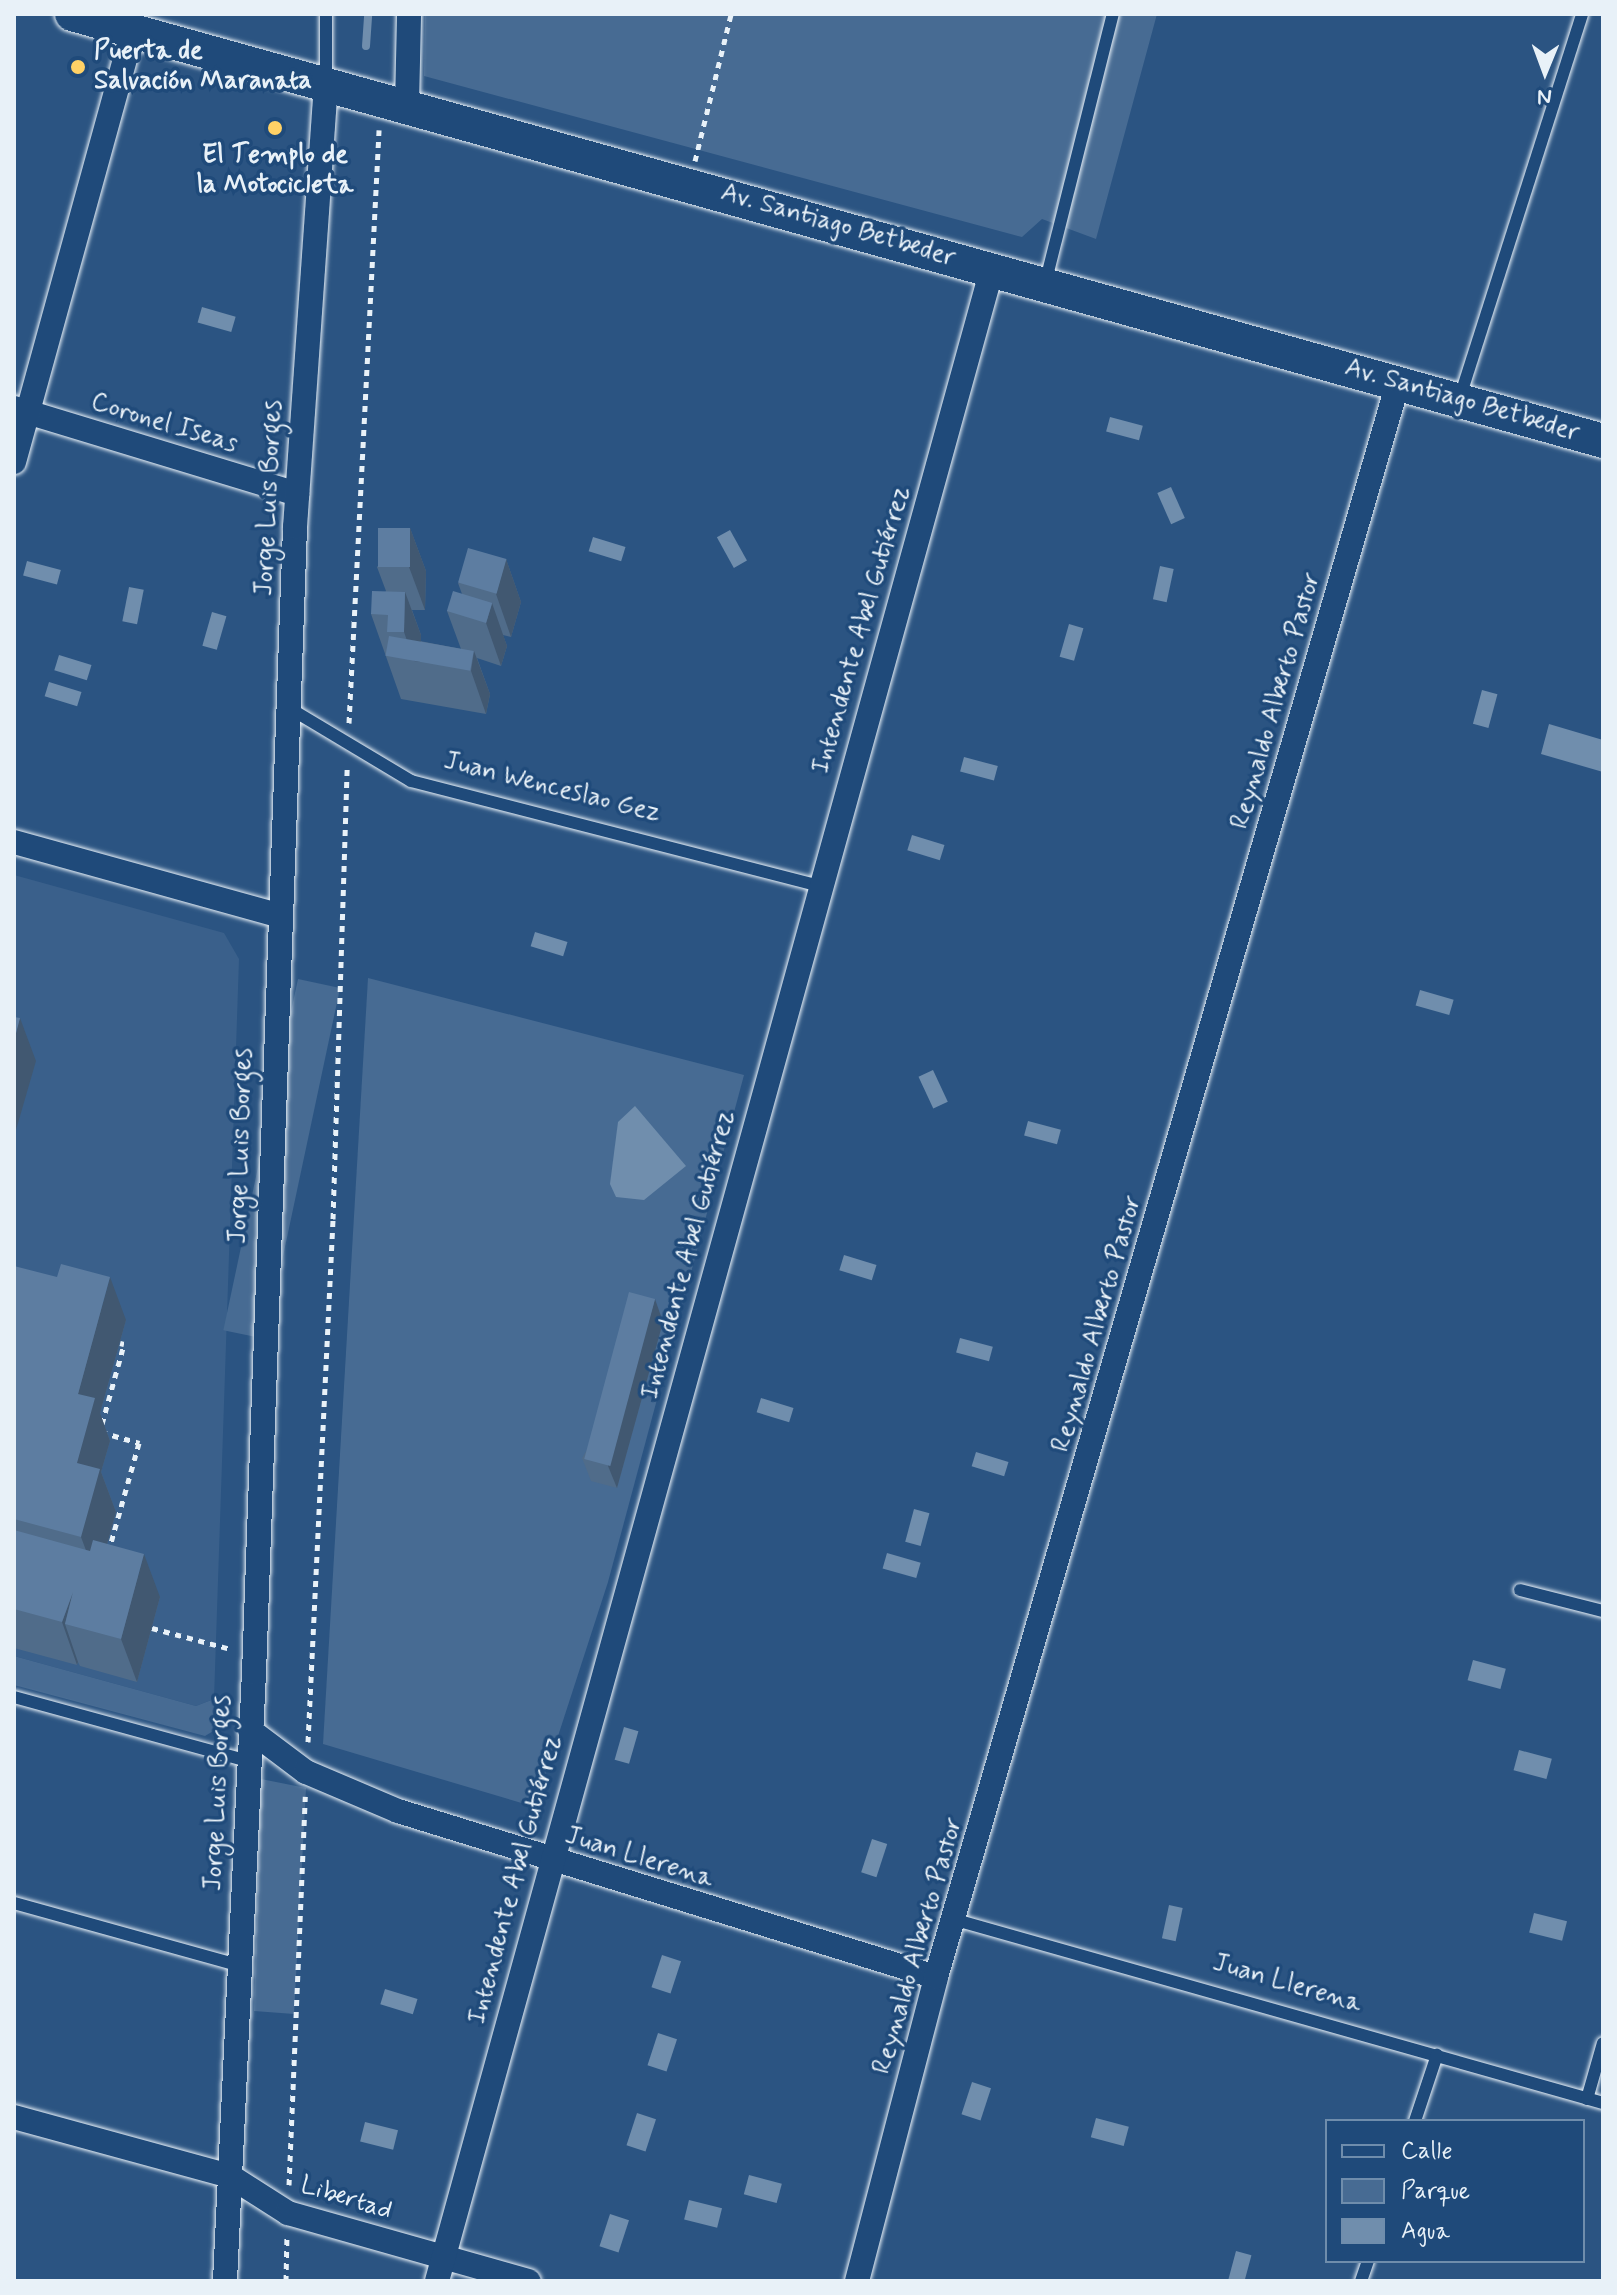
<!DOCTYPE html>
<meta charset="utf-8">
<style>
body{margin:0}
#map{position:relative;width:1617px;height:2295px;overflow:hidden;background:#2b5482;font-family:Mynerve,sans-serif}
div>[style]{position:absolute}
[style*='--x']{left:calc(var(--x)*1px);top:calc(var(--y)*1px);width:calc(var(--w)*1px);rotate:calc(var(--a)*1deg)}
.built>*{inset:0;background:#3a608b}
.green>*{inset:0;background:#476b93;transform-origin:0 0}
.water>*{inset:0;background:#708ead;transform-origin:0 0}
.stream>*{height:8px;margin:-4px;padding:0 4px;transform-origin:4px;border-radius:4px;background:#708ead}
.path>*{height:5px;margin-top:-2.5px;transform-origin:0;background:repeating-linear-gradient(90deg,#e8f1f8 0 6px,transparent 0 12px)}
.roads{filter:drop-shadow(0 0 2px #e8f1f8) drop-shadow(0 0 2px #e8f1f8)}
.service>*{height:12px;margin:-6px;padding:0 6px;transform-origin:6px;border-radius:6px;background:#1f4a7a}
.minor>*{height:24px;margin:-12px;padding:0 12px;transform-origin:12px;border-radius:12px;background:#1f4a7a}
.secondary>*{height:34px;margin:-17px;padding:0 17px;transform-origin:17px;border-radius:17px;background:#1f4a7a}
.wall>*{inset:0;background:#506c8a}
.shaded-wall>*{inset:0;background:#415871}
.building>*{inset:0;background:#5d7da1;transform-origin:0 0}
.dots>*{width:22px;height:22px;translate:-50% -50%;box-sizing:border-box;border:4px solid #1f4a7a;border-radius:50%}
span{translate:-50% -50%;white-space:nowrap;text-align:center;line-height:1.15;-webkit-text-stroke:7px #1f4a7a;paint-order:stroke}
.poi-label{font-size:26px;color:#e8f1f8;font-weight:700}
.left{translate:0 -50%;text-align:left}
.street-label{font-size:26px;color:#e8f1f8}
.frame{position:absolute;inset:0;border:16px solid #e8f1f8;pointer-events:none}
.legend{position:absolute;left:1325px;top:2119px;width:260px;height:144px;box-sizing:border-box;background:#1f4a7a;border:2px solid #6f8dac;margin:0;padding:10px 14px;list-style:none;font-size:24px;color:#e8f1f8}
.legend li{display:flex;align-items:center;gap:16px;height:40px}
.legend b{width:40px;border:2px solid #6f8dac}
.north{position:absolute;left:1505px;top:32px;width:80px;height:80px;-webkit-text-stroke:6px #1f4a7a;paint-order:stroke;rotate:181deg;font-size:22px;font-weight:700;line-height:32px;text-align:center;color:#e8f1f8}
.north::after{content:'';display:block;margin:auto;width:28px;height:36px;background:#e8f1f8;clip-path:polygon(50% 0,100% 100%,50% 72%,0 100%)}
</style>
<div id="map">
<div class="built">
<i style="clip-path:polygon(14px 875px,224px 933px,239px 959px,214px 1699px,196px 1706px,14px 1656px)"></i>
</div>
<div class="green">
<i style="clip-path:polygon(425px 14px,1157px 14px,1096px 239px,1042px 219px,1022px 237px,424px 76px)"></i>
<i style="clip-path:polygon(368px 978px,744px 1075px,608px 1582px,535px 1807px,323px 1744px)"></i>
<i style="left:298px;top:979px;width:43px;height:359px;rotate:12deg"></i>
<i style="clip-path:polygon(14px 1656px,196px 1706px,214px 1699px,215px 1730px,205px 1736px,14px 1685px)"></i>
<i style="clip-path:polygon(261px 1779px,306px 1788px,294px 2014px,254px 2011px)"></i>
</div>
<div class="water">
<i style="left:202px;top:307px;width:35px;height:16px;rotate:16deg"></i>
<i style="left:1110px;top:417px;width:34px;height:15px;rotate:15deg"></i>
<i style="left:1171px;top:487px;width:34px;height:15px;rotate:66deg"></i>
<i style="left:730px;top:530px;width:35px;height:15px;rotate:61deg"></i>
<i style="left:593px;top:537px;width:34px;height:15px;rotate:17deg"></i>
<i style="left:27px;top:561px;width:35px;height:15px;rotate:15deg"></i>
<i style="left:1160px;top:566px;width:14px;height:34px;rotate:12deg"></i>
<i style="left:129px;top:587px;width:15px;height:35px;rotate:11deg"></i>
<i style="left:212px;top:612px;width:15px;height:35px;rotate:16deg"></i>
<i style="left:1069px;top:624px;width:15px;height:34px;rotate:16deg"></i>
<i style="left:59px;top:655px;width:34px;height:16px;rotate:17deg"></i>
<i style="left:49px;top:682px;width:34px;height:15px;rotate:17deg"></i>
<i style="left:1482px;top:690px;width:16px;height:35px;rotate:15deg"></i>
<i style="clip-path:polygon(1549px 724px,1603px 740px,1603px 772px,1541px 754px)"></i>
<i style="left:964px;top:757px;width:35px;height:15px;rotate:15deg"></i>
<i style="left:912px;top:835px;width:34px;height:16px;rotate:17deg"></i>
<i style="left:535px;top:932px;width:34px;height:15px;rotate:17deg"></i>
<i style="left:1420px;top:990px;width:35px;height:16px;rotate:16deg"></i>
<i style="left:933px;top:1070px;width:35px;height:16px;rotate:65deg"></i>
<i style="clip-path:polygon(635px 1106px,686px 1166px,644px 1200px,616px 1197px,610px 1184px,618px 1122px)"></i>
<i style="left:1028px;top:1121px;width:34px;height:15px;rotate:15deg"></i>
<i style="left:844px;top:1255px;width:34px;height:16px;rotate:17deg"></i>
<i style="left:960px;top:1338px;width:34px;height:15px;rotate:15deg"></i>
<i style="left:761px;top:1398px;width:34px;height:15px;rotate:17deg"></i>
<i style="left:976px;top:1452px;width:34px;height:15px;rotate:17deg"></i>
<i style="left:914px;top:1509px;width:16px;height:34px;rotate:15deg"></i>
<i style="left:887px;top:1553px;width:35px;height:16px;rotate:16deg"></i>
<i style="left:1473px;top:1660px;width:34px;height:21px;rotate:15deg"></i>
<i style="left:624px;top:1727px;width:15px;height:34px;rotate:16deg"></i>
<i style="left:1519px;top:1750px;width:34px;height:21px;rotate:15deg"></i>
<i style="left:872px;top:1839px;width:16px;height:35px;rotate:18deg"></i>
<i style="left:1169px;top:1905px;width:14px;height:34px;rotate:12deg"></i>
<i style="left:1534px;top:1913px;width:34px;height:20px;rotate:14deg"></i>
<i style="left:662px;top:1955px;width:20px;height:34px;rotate:18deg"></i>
<i style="left:385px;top:1989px;width:34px;height:16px;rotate:17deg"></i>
<i style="left:658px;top:2033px;width:20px;height:34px;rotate:18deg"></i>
<i style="left:972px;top:2082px;width:20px;height:34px;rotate:18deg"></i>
<i style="left:637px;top:2113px;width:20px;height:34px;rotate:18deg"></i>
<i style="left:1096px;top:2118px;width:34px;height:20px;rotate:15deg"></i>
<i style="left:365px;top:2122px;width:34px;height:20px;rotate:14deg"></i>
<i style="left:749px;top:2175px;width:34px;height:20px;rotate:15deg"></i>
<i style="left:689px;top:2200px;width:34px;height:20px;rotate:14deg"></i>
<i style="left:610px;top:2214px;width:20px;height:34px;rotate:18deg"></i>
<i style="left:1236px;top:2251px;width:16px;height:31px;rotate:15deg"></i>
</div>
<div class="stream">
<i style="--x:366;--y:46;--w:32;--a:-86"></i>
</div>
<div class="path">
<i style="--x:695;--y:161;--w:151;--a:-76.2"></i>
<i style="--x:349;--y:723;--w:594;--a:-87.1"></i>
<i style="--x:102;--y:1424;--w:83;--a:-74.6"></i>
<i style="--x:124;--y:1344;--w:4;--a:-166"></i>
<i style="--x:101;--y:1432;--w:40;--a:16"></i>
<i style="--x:139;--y:1443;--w:111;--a:105.7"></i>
<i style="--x:152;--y:1628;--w:82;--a:14.9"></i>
<i style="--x:308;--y:1742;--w:524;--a:-87.26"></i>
<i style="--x:333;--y:1219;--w:454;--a:-88.2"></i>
<i style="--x:289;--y:2185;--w:389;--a:-87.6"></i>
<i style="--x:286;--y:2281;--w:46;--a:-88.8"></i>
</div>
<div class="roads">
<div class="service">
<i style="--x:326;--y:14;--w:69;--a:90"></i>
<i style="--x:1045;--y:284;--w:278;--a:-75.9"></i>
<i style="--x:1459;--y:400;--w:405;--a:-72.3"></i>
<i style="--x:289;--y:708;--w:142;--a:30.9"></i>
<i style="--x:411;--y:781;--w:422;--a:14.4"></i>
<i style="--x:1520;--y:1590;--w:86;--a:14.2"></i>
<i style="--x:14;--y:1697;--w:243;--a:15.3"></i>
<i style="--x:14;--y:1903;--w:232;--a:15.5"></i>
<i style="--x:956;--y:1920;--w:672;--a:15.79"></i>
<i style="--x:1587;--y:2099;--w:58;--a:-74.1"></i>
<i style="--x:1415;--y:2121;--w:70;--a:-71.6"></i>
<i style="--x:1361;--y:2281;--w:21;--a:-71"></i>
</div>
<div class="minor">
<i style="--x:407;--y:105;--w:91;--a:-88.7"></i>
<i style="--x:14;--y:408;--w:296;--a:16.9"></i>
<i style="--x:14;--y:462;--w:447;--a:-74.6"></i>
<i style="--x:14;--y:842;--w:273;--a:15.5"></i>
<i style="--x:250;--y:1730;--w:70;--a:36.9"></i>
<i style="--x:306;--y:1772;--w:100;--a:23"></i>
<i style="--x:398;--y:1811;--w:563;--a:17.15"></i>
<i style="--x:14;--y:2117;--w:224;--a:15.3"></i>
<i style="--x:230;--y:2176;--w:69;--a:32.5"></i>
<i style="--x:288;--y:2213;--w:250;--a:15.8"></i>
<i style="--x:225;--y:2281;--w:609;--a:-87.27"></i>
<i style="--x:254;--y:1673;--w:1147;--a:-87.95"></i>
<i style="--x:295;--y:527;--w:445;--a:-86"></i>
<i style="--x:437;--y:2281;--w:2087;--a:-74.58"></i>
<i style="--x:857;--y:2281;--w:314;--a:-75.4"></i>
<i style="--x:936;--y:1977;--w:1660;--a:-73.84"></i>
</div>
<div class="secondary">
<i style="--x:72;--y:14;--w:1589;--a:15.58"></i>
</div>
</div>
<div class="wall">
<i style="clip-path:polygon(410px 528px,426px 571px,425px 610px,412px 610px,421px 635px,420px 641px,461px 649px,447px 611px,462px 594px,458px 583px,506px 559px,521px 602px,511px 637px,503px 635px,507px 646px,501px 666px,477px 658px,490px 694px,486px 714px,401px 699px,371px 614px,386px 591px,377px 567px)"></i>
<i style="clip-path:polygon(14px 1266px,126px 1320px,100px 1413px,110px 1441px,101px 1472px,116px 1512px,107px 1544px,160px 1597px,137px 1682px,80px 1666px,78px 1662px,77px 1665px,14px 1648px)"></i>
<i style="clip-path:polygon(663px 1322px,617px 1488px,591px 1481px,582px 1458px)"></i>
</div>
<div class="shaded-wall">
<i style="clip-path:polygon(410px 528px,426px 571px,425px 610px,409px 567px)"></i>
<i style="clip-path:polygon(506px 559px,521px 602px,511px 637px,496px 594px)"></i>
<i style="clip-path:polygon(405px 592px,421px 635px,420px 662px,414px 661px,404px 632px)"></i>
<i style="clip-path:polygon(492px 603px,507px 646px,501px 666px,486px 623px)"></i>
<i style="clip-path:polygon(474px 651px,490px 694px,486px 714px,471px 671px)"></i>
<i style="clip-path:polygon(20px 1018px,36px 1061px,14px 1137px,14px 1039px)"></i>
<i style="clip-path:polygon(110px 1277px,126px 1320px,100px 1413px,110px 1441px,101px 1472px,116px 1512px,97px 1580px,81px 1537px,77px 1463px,78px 1394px)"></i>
<i style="clip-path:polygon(655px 1299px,663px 1322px,617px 1488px,608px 1466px)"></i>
<i style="clip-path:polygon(144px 1554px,160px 1597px,137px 1682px,121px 1639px)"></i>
<i style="clip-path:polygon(73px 1592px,65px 1624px,78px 1662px,77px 1665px,62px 1622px)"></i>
</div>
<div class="building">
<i style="left:378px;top:528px;width:32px;height:39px"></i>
<i style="left:468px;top:548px;width:40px;height:36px;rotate:16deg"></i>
<i style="clip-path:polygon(372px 591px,405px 592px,404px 632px,387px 632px,388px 615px,371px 614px)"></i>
<i style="left:453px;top:591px;width:41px;height:21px;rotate:17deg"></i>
<i style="left:389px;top:636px;width:86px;height:20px;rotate:10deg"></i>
<i style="clip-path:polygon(14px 1017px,20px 1018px,14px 1041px)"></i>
<i style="clip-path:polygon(61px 1264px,110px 1277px,78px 1394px,95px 1398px,77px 1463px,100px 1469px,81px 1537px,14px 1519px,14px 1266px,57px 1277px)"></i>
<i style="left:629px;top:1292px;width:27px;height:173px;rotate:15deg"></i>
<i style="clip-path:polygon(14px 1530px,90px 1551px,93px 1540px,144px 1554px,121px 1639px,65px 1624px,73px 1592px,62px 1622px,14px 1609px)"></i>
</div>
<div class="dots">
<i style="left:78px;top:67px;background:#ffd166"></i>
<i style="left:275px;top:128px;background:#ffd166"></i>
</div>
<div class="poi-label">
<span class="left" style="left:94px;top:67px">Puerta de<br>Salvación Maranata</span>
<span style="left:275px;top:171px">El Templo de<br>la Motocicleta</span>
</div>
<div class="street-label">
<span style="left:838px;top:226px;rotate:16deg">Av. Santiago Betbeder</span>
<span style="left:1462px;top:401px;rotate:16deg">Av. Santiago Betbeder</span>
<span style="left:164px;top:424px;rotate:17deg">Coronel Iseas</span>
<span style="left:270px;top:498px;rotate:-87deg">Jorge Luis Borges</span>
<span style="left:862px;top:630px;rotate:-74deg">Intendente Abel Gutiérrez</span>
<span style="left:1277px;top:701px;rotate:-74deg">Reynaldo Alberto Pastor</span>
<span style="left:552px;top:788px;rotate:14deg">Juan Wenceslao Gez</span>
<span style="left:242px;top:1146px;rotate:-88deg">Jorge Luis Borges</span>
<span style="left:689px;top:1255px;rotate:-75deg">Intendente Abel Gutiérrez</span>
<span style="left:1098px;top:1324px;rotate:-74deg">Reynaldo Alberto Pastor</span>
<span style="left:219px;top:1793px;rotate:-87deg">Jorge Luis Borges</span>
<span style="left:639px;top:1858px;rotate:17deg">Juan Llerena</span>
<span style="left:516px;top:1880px;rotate:-75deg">Intendente Abel Gutiérrez</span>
<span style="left:919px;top:1946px;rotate:-74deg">Reynaldo Alberto Pastor</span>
<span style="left:1287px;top:1984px;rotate:16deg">Juan Llerena</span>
<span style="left:346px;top:2199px;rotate:17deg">Libertad</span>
</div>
<div class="frame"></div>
<ul class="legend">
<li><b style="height:10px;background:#1f4a7a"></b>Calle</li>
<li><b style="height:22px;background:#476b93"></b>Parque</li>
<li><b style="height:22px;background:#708ead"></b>Agua</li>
</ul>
<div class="north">N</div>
</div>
